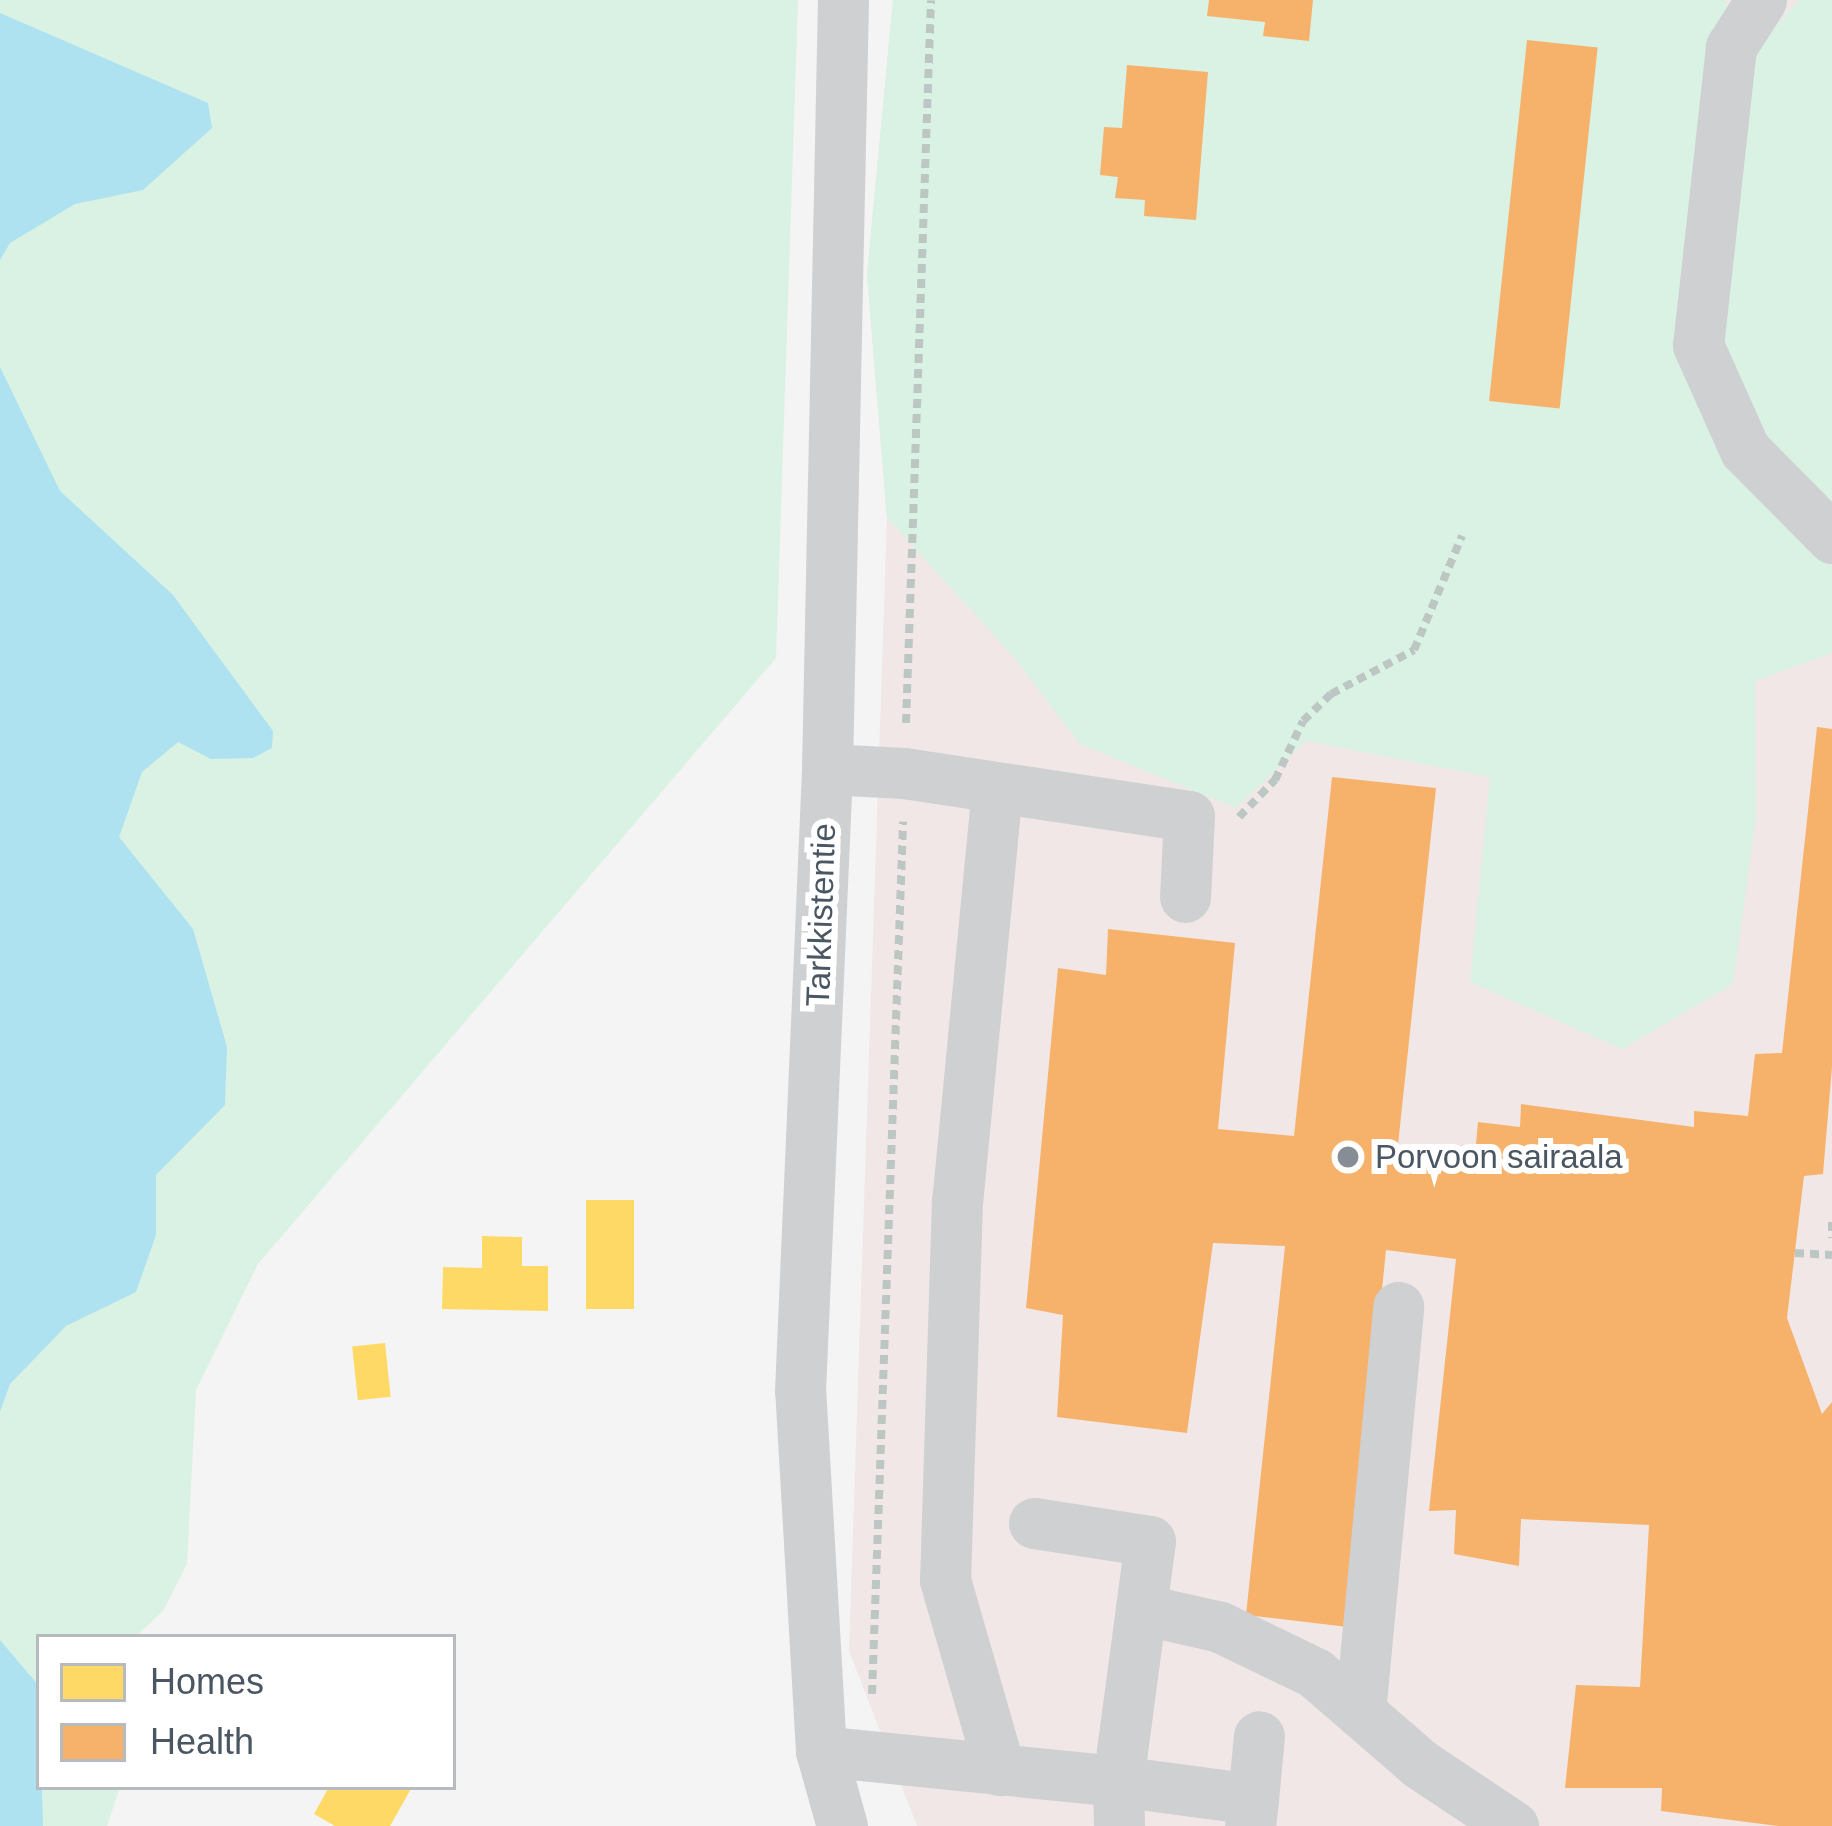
<!DOCTYPE html>
<style>
body{margin:0}
#map{position:relative;width:1832px;height:1826px;overflow:hidden;background:#f4f4f4;font-family:Helvetica,sans-serif}
div>[style]{position:absolute}
[style*='--x']{left:calc(var(--x)*1px);top:calc(var(--y)*1px);width:calc(var(--w)*1px);rotate:calc(var(--a)*1deg)}
.medical>*{inset:0;background:#f1e7e6}
.green>*{inset:0;background:#d9f2e3}
.water>*{inset:0;background:#aee2f0}
.homes>*{inset:0;background:#ffd966;transform-origin:0 0}
.health>*{inset:0;background:#f6b26b;transform-origin:0 0}
.path>*{height:8px;margin-top:-4px;transform-origin:0;background:repeating-linear-gradient(90deg,#bcc7c4 0 9px,transparent 0 15px)}
.minor>*{height:51px;margin:-25.5px;padding:0 25.5px;transform-origin:25.5px;border-radius:25.5px;background:#ced0d2}
.dots>*{width:33px;height:33px;translate:-50% -50%;box-sizing:border-box;border:6px solid #fff;border-radius:50%}
span{translate:-50% -50%;white-space:nowrap;text-align:center;line-height:1.15;-webkit-text-stroke:12px #fff;paint-order:stroke}
.street-label{font-size:33px;color:#4a5661}
.poi-label{font-size:33px;color:#4a5661}
.left{translate:0 -50%;text-align:left}
.legend{position:absolute;left:36px;top:1634px;width:420px;height:156px;box-sizing:border-box;background:#fff;border:3px solid #b7bbc0;margin:0;padding:15px 21px;list-style:none;font-size:36px;color:#4a5661}
.legend li{display:flex;align-items:center;gap:24px;height:60px}
.legend b{width:60px;border:3px solid #b7bbc0}
</style>
<div id="map">
<div class="medical">
<i style="clip-path:polygon(893px 0,1832px 0,1832px 1826px,917px 1826px,849px 1651px,887px 518px,867px 275px)"></i>
</div>
<div class="green">
<i style="clip-path:polygon(0 0,798px 0,776px 658px,258px 1264px,196px 1390px,187px 1564px,163px 1611px,135px 1637px,39px 1637px,39px 1787px,120px 1787px,107px 1826px,0 1826px)"></i>
<i style="clip-path:polygon(893px 0,1725px 0,1746px 59px,1799px 0,1832px 0,1832px 653px,1755px 681px,1756px 817px,1733px 984px,1622px 1049px,1470px 982px,1490px 777px,1306px 741px,1236px 808px,1080px 744px,1013px 656px,887px 518px,867px 275px)"></i>
</div>
<div class="water">
<i style="clip-path:polygon(0 13px,208px 103px,212px 128px,143px 190px,75px 204px,10px 243px,0 260px)"></i>
<i style="clip-path:polygon(0 367px,60px 491px,173px 595px,273px 731px,272px 748px,253px 758px,211px 759px,178px 742px,142px 772px,119px 837px,193px 929px,227px 1047px,225px 1105px,156px 1175px,156px 1235px,136px 1292px,66px 1326px,10px 1384px,0 1412px)"></i>
<i style="clip-path:polygon(0 1640px,39px 1686px,43px 1826px,0 1826px)"></i>
</div>
<div class="homes">
<i style="left:634px;top:1200px;width:109px;height:48px;rotate:90deg"></i>
<i style="clip-path:polygon(482px 1236px,522px 1237px,522px 1266px,548px 1266px,548px 1311px,442px 1309px,443px 1267px,482px 1268px)"></i>
<i style="left:385px;top:1343px;width:54px;height:33px;rotate:84deg"></i>
<i style="clip-path:polygon(329px 1787px,412px 1787px,390px 1826px,335px 1826px,314px 1814px)"></i>
</div>
<div class="health">
<i style="clip-path:polygon(1209px 0,1313px 0,1309px 41px,1263px 36px,1265px 22px,1207px 16px)"></i>
<i style="left:1527px;top:40px;width:71px;height:363px;rotate:6deg"></i>
<i style="clip-path:polygon(1127px 65px,1208px 72px,1196px 220px,1144px 216px,1145px 200px,1115px 198px,1118px 177px,1100px 175px,1104px 127px,1122px 128px)"></i>
<i style="clip-path:polygon(1817px 727px,1832px 729px,1832px 1067px,1823px 1174px,1804px 1176px,1787px 1318px,1822px 1414px,1832px 1402px,1832px 1826px,1778px 1826px,1661px 1811px,1662px 1788px,1565px 1788px,1576px 1685px,1640px 1687px,1649px 1525px,1521px 1519px,1519px 1566px,1454px 1554px,1456px 1510px,1429px 1511px,1456px 1259px,1386px 1250px,1348px 1627px,1246px 1615px,1285px 1246px,1213px 1243px,1187px 1433px,1057px 1417px,1063px 1315px,1026px 1308px,1058px 968px,1106px 975px,1108px 929px,1235px 943px,1218px 1129px,1294px 1136px,1332px 777px,1436px 788px,1397px 1154px,1474px 1165px,1478px 1122px,1520px 1127px,1521px 1104px,1694px 1127px,1694px 1111px,1748px 1116px,1755px 1054px,1782px 1053px)"></i>
</div>
<div class="path">
<i style="--x:906;--y:723;--w:723;--a:-88.02"></i>
<i style="--x:1239;--y:817;--w:52;--a:-45.8"></i>
<i style="--x:1275;--y:780;--w:65;--a:-64.6"></i>
<i style="--x:1303;--y:721;--w:39;--a:-44"></i>
<i style="--x:1331;--y:694;--w:94;--a:-27.9"></i>
<i style="--x:1414;--y:650;--w:124;--a:-67.2"></i>
<i style="--x:1832;--y:1222;--w:16;--a:90"></i>
<i style="--x:1795;--y:1253;--w:37;--a:3"></i>
<i style="--x:872;--y:1694;--w:873;--a:-87.96"></i>
</div>
<div class="minor">
<i style="--x:1761;--y:0;--w:56;--a:122.6"></i>
<i style="--x:1731;--y:47;--w:300;--a:96.3"></i>
<i style="--x:1698;--y:345;--w:115;--a:65.9"></i>
<i style="--x:1745;--y:450;--w:124;--a:45.3"></i>
<i style="--x:827;--y:769;--w:77;--a:3"></i>
<i style="--x:904;--y:773;--w:288;--a:8.6"></i>
<i style="--x:1189;--y:816;--w:81;--a:92.8"></i>
<i style="--x:997;--y:788;--w:414;--a:95.5"></i>
<i style="--x:957;--y:1200;--w:380;--a:91.8"></i>
<i style="--x:945;--y:1580;--w:198;--a:73.9"></i>
<i style="--x:1034;--y:1523;--w:117;--a:8.8"></i>
<i style="--x:1150;--y:1541;--w:242;--a:97.6"></i>
<i style="--x:1118;--y:1781;--w:136;--a:7.6"></i>
<i style="--x:1253;--y:1799;--w:27;--a:96"></i>
<i style="--x:1141;--y:1609;--w:81;--a:12.8"></i>
<i style="--x:1220;--y:1627;--w:106;--a:25.8"></i>
<i style="--x:1315;--y:1673;--w:139;--a:40.9"></i>
<i style="--x:1420;--y:1764;--w:112;--a:33.7"></i>
<i style="--x:1360;--y:1712;--w:407;--a:-84.6"></i>
<i style="--x:821;--y:1751;--w:299;--a:5.8"></i>
<i style="--x:1118;--y:1781;--w:45;--a:88.7"></i>
<i style="--x:1253;--y:1799;--w:63;--a:-84.6"></i>
<i style="--x:842;--y:1826;--w:78;--a:-105.6"></i>
<i style="--x:821;--y:1751;--w:361;--a:-93.3"></i>
<i style="--x:800;--y:1391;--w:623;--a:-87.51"></i>
<i style="--x:827;--y:769;--w:769;--a:-88.81"></i>
</div>
<div class="dots">
<i style="left:1348px;top:1157px;background:#868d94"></i>
</div>
<div class="street-label">
<span style="left:821px;top:915px;rotate:-88deg">Tarkkistentie</span>
</div>
<div class="poi-label">
<span class="left" style="left:1375px;top:1157px">Porvoon sairaala</span>
</div>
<ul class="legend">
<li><b style="height:33px;background:#ffd966"></b>Homes</li>
<li><b style="height:33px;background:#f6b26b"></b>Health</li>
</ul>
</div>
